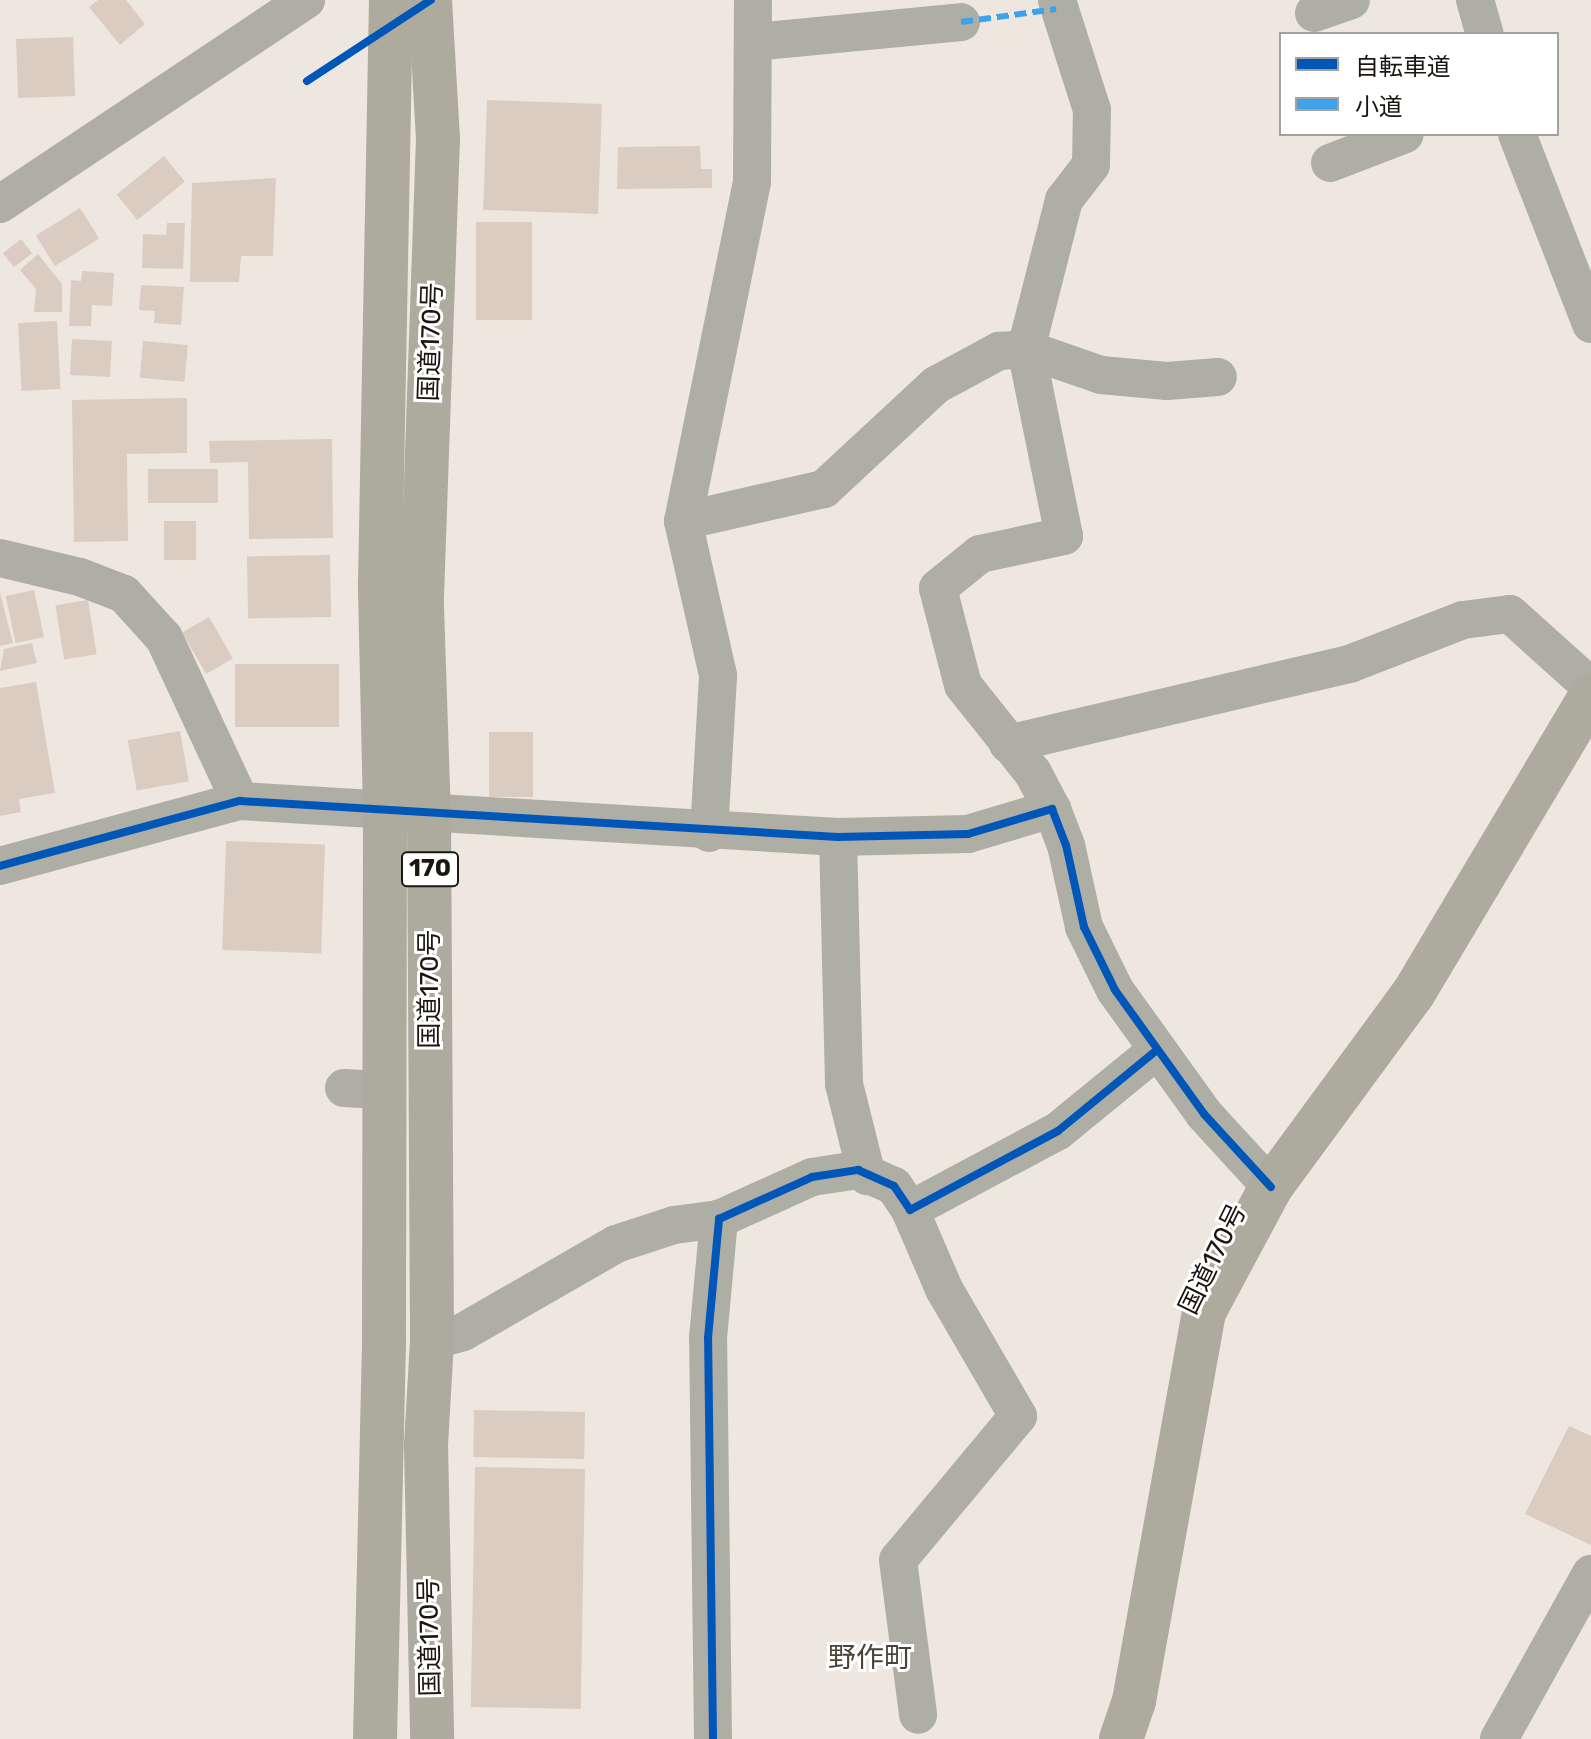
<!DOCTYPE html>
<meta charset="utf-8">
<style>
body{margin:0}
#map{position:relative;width:1591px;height:1739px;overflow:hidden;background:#eee7df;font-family:Rubik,"Noto Sans JP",sans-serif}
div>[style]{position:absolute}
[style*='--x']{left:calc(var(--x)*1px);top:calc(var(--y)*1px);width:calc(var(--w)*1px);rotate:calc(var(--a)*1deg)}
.building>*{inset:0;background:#dbccc2;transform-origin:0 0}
.minor>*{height:38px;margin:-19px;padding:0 19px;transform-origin:19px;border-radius:19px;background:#afaea4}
.highway>*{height:44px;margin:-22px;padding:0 22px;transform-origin:22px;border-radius:22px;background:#adaa9e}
.quiet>*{height:6px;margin-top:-3px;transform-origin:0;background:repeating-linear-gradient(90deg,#3da2ea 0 12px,transparent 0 18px)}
.cycleway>*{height:8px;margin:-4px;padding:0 4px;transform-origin:4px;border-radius:4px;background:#0057b8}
span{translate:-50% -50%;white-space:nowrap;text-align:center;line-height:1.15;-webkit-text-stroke:6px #fff;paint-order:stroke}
.shield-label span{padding:2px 6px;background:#fff;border:2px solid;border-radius:6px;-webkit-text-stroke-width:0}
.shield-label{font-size:24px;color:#1a1611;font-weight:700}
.street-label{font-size:26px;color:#1a1611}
.neighbourhood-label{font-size:28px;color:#4c4337}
.legend{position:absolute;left:1279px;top:32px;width:280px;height:104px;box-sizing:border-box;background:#fff;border:2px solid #a3a2a0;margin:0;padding:10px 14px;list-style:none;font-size:24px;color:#1a1611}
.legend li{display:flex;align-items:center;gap:16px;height:40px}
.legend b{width:40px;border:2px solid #a3a2a0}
</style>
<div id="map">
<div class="building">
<i style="clip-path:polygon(98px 0,126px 0,145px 24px,120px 45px,89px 7px)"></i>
<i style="left:73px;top:37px;width:59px;height:57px;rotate:88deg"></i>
<i style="left:487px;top:100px;width:115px;height:110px;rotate:2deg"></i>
<i style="clip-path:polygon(700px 146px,701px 169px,712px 169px,712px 188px,617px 189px,618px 147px)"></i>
<i style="left:164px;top:156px;width:33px;height:61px;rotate:51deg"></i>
<i style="clip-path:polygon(276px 178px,273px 256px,241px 256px,239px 282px,190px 282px,192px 183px)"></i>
<i style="left:80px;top:208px;width:36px;height:52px;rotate:58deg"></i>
<i style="left:476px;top:222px;width:56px;height:98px"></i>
<i style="clip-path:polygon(167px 223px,185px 223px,183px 269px,142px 268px,143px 234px,166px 235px)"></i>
<i style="left:21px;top:239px;width:18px;height:23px;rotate:52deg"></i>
<i style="clip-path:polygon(38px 254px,62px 284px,62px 312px,34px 312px,36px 289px,20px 270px)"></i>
<i style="clip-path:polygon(82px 271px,114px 273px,112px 306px,92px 305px,91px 326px,69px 326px,71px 280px,81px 281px)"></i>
<i style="clip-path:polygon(141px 285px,184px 287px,181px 325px,154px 323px,155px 311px,139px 310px)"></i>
<i style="left:57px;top:321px;width:68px;height:39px;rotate:87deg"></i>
<i style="left:72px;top:339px;width:40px;height:36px;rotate:3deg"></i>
<i style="left:143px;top:341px;width:45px;height:37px;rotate:5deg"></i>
<i style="clip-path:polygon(187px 398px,187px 453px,127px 454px,128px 541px,74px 542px,72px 400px)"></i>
<i style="clip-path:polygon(332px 439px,333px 538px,249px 539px,248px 462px,210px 463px,209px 441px)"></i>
<i style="left:218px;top:469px;width:34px;height:70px;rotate:90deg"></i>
<i style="left:164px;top:521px;width:32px;height:39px"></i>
<i style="left:330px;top:555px;width:62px;height:83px;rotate:89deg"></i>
<i style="left:34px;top:590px;width:48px;height:29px;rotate:78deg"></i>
<i style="clip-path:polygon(0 593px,13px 643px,0 646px)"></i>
<i style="left:88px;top:600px;width:55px;height:33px;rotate:81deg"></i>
<i style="left:209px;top:617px;width:48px;height:31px;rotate:60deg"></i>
<i style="clip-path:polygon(32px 643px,37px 663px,0 671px,4px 649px)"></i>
<i style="left:339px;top:664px;width:63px;height:104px;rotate:90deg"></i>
<i style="clip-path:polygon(36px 682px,55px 793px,19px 799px,21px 812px,0 816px,0 688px)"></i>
<i style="left:180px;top:731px;width:51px;height:53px;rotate:80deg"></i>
<i style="left:489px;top:732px;width:44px;height:65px"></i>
<i style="left:226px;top:841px;width:99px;height:109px;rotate:2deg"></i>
<i style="left:474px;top:1410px;width:111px;height:47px;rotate:1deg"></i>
<i style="clip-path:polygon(1569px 1426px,1591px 1436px,1591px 1545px,1525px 1514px)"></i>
<i style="left:475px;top:1467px;width:110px;height:240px;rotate:1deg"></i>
</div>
<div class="minor">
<i style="--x:1475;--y:0;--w:35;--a:74"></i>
<i style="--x:1314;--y:13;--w:39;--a:-19"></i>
<i style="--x:754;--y:42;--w:208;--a:-5.5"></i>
<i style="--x:1517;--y:134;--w:204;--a:68.7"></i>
<i style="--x:1330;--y:163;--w:80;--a:-21.1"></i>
<i style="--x:0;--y:204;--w:368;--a:-33.7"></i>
<i style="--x:683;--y:521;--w:145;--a:-12.8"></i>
<i style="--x:824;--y:489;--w:153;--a:-42.9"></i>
<i style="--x:936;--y:385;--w:72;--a:-28.4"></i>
<i style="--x:999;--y:351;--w:27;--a:-4"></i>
<i style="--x:1026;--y:349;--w:79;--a:19.1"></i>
<i style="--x:1101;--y:375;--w:66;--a:5.2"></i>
<i style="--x:1167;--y:381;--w:51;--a:-4.5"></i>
<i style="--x:0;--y:558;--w:82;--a:13.4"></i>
<i style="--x:80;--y:577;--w:47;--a:21.1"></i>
<i style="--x:124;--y:594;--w:59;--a:47.7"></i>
<i style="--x:164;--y:638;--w:180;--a:65"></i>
<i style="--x:1008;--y:744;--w:353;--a:-13.2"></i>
<i style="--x:1352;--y:663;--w:119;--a:-21.2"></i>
<i style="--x:1463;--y:620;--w:47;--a:-7.3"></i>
<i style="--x:1510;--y:614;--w:109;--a:42"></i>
<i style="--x:1052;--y:809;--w:41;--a:-117.8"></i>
<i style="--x:1033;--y:773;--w:112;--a:-128.5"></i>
<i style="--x:963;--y:685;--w:100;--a:-104.5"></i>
<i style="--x:938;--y:588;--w:54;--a:-39"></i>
<i style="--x:980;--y:554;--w:86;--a:-12.1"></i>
<i style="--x:1064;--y:536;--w:191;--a:-101.5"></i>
<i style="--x:1026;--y:349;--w:154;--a:-75.7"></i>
<i style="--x:1064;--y:200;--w:44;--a:-52.4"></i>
<i style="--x:1091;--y:165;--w:55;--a:-89"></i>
<i style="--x:1092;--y:110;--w:115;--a:-107.7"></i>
<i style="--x:709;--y:833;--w:158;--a:-86.7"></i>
<i style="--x:718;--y:675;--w:158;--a:-102.8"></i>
<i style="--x:683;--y:521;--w:346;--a:-78.5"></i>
<i style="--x:752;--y:182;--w:182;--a:-89.7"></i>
<i style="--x:838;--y:837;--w:247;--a:88.6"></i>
<i style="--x:844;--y:1084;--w:95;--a:76"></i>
<i style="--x:0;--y:866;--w:249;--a:-15.2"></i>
<i style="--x:240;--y:801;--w:599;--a:3.45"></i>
<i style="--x:838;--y:837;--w:130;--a:-1.3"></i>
<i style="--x:968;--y:834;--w:88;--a:-16.6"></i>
<i style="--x:1052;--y:809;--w:39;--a:69"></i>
<i style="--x:1066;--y:845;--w:84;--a:77.6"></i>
<i style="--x:1084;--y:927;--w:70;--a:63.8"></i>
<i style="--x:1115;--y:990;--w:153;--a:54.3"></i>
<i style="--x:1204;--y:1114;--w:99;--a:47.5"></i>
<i style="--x:344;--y:1088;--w:37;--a:3"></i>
<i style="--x:910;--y:1210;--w:86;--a:66.7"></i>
<i style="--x:944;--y:1289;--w:147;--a:59.8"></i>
<i style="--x:1018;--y:1416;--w:187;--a:129.8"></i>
<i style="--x:898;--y:1560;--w:156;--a:82.6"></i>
<i style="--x:432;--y:1341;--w:32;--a:-16"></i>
<i style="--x:463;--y:1332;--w:177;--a:-29.9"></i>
<i style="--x:616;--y:1244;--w:61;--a:-18.1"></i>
<i style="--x:674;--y:1225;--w:45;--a:-7.6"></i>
<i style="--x:713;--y:1739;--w:401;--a:-90.7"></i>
<i style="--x:708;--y:1338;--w:120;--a:-84.7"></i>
<i style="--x:719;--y:1219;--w:102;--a:-24.3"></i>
<i style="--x:812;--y:1177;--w:47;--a:-8.7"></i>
<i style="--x:858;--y:1170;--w:39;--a:24"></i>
<i style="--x:894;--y:1186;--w:29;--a:56"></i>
<i style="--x:910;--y:1210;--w:168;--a:-28.1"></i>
<i style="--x:1058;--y:1131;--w:128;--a:-39.3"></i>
<i style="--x:1499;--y:1739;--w:189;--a:-60.9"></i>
</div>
<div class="highway">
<i style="--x:430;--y:0;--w:138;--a:86.7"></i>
<i style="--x:438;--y:138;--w:469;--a:92"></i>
<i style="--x:422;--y:607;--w:208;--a:88.1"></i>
<i style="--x:429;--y:815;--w:526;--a:89.67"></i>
<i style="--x:432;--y:1341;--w:103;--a:93.3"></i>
<i style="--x:426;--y:1444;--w:295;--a:88.8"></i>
<i style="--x:375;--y:1739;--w:403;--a:-88.7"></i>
<i style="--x:384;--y:1336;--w:525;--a:-89.89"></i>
<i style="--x:385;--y:811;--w:228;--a:-91.3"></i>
<i style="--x:380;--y:583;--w:583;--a:-88.92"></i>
<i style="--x:1121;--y:1739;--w:40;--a:-71.1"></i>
<i style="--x:1134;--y:1701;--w:395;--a:-79.8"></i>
<i style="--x:1204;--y:1312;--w:142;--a:-61.8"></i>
<i style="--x:1271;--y:1187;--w:240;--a:-53.7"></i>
<i style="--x:1413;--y:994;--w:348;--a:-59.2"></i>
</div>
<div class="quiet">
<i style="--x:961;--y:22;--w:96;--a:-7.8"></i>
</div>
<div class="cycleway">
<i style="--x:307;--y:81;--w:148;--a:-33.2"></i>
<i style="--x:0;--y:866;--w:249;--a:-15.2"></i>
<i style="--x:240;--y:801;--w:599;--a:3.45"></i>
<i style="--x:838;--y:837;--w:130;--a:-1.3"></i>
<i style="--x:968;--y:834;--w:88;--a:-16.6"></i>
<i style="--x:1052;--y:809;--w:39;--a:69"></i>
<i style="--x:1066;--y:845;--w:84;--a:77.6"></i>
<i style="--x:1084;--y:927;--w:70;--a:63.8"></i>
<i style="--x:1115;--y:990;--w:153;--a:54.3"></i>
<i style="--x:1204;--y:1114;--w:99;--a:47.5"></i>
<i style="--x:713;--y:1739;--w:401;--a:-90.7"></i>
<i style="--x:708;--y:1338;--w:120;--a:-84.7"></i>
<i style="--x:719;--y:1219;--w:102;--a:-24.3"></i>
<i style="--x:812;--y:1177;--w:47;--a:-8.7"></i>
<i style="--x:858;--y:1170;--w:39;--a:24"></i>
<i style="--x:894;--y:1186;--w:29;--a:56"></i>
<i style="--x:910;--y:1210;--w:168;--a:-28.1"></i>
<i style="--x:1058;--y:1131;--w:128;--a:-39.3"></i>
</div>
<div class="shield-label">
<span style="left:430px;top:869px">170</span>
</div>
<div class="street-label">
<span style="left:431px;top:342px;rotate:-88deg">国道170号</span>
<span style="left:430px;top:989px;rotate:-90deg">国道170号</span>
<span style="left:1213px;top:1259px;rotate:-64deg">国道170号</span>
<span style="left:430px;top:1637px;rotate:-91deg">国道170号</span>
</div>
<div class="neighbourhood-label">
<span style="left:870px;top:1658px">野作町</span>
</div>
<ul class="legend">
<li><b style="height:10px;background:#0057b8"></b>自転車道</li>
<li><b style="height:10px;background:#3da2ea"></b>小道</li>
</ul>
</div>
